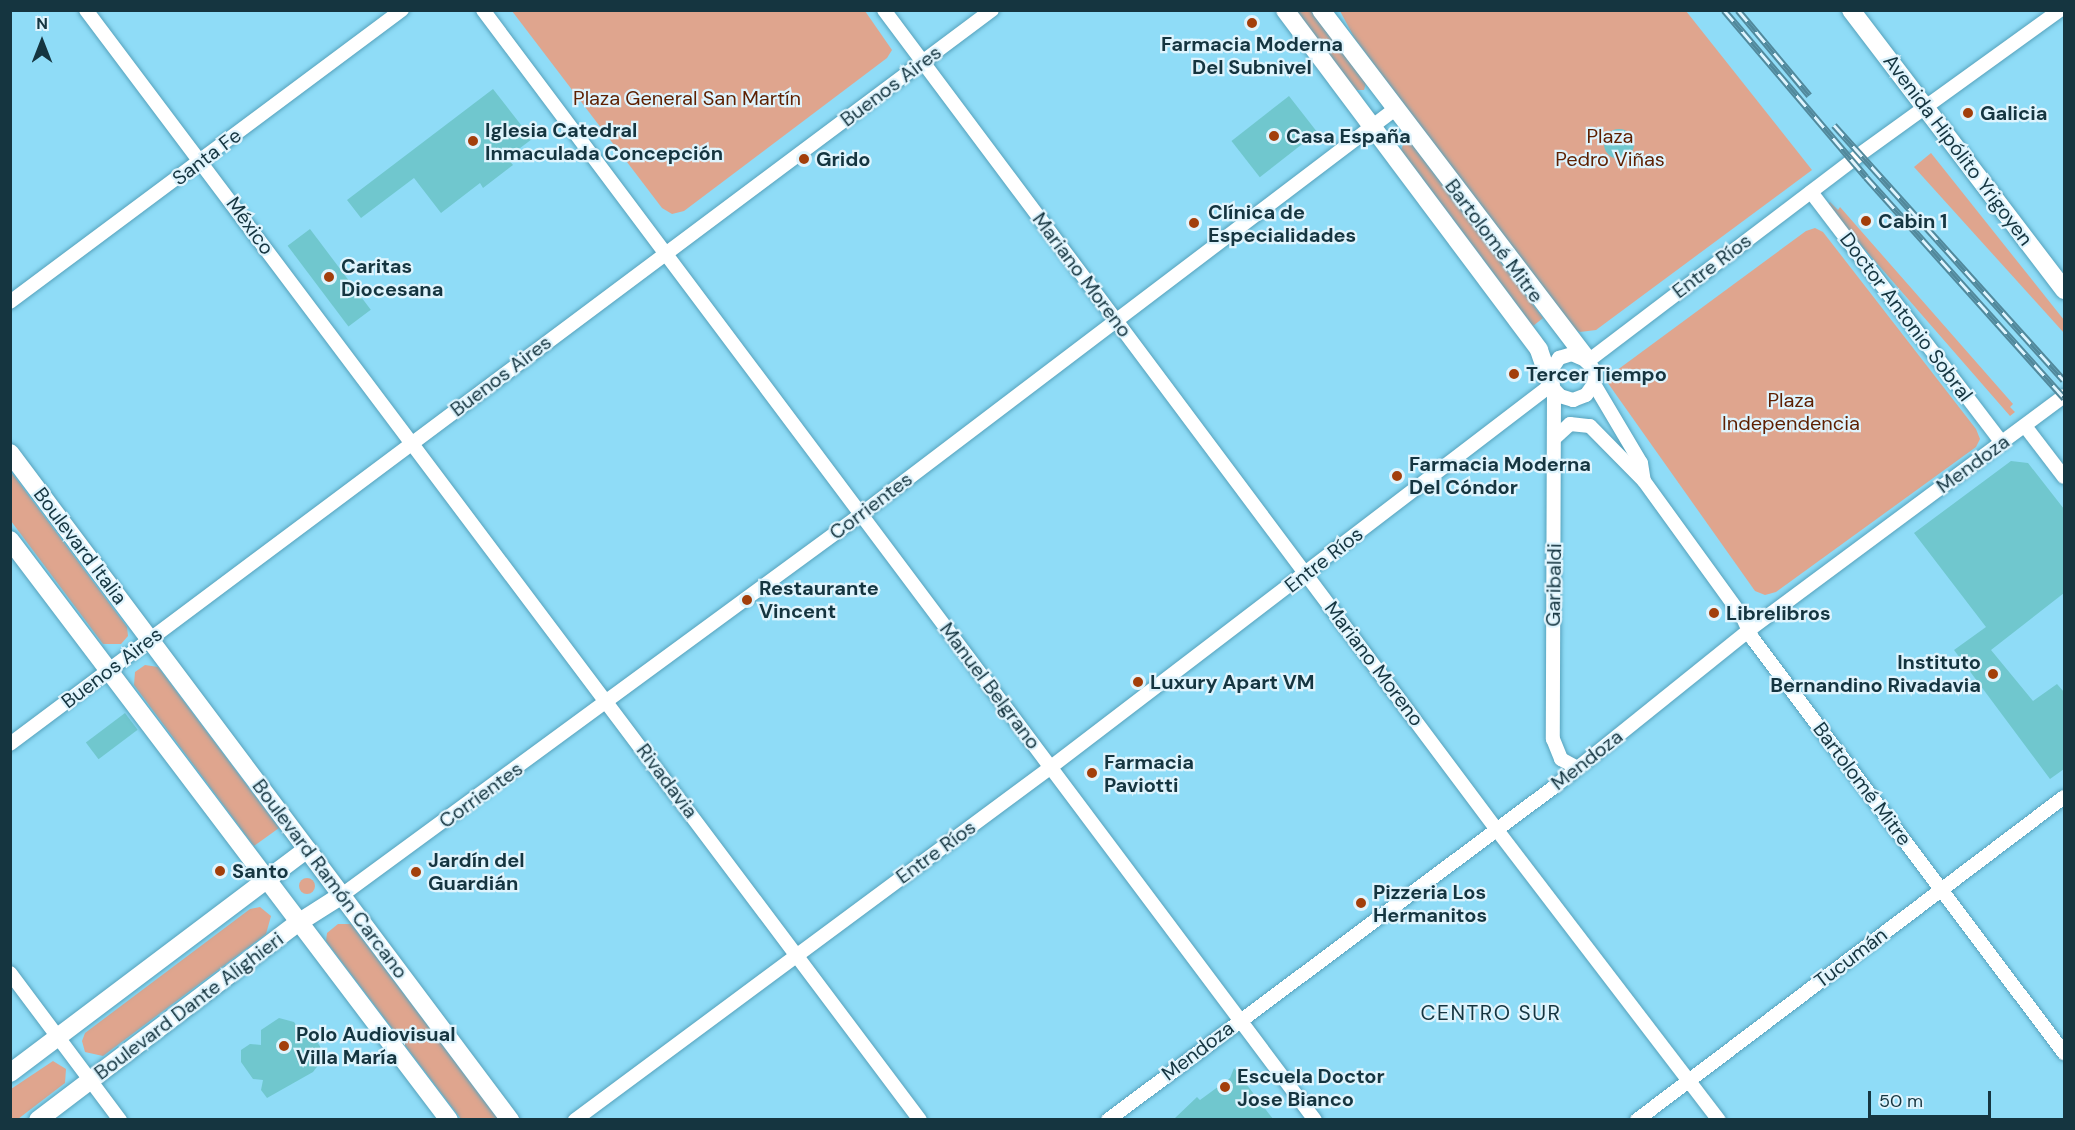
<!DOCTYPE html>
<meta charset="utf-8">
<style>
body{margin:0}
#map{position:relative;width:2075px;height:1130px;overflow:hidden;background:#8fdcf7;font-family:"DM Sans",sans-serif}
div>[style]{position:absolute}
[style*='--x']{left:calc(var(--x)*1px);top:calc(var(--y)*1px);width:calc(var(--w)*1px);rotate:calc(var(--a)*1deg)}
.green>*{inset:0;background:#dfa58e}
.round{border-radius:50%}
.building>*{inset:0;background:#70c7ce;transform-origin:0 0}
.roads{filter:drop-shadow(0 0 2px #56a2bc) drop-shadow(0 0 2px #56a2bc)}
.minor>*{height:14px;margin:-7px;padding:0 7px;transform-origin:7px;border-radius:7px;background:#fff}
.secondary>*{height:18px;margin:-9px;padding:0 9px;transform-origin:9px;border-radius:9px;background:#fff}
.rail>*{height:7px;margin-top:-3.5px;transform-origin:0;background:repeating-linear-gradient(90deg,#dff4fd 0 14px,#52899c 0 28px);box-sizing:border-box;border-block:2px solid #52899c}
.dots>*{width:16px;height:16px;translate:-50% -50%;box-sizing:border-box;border:3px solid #dff4fd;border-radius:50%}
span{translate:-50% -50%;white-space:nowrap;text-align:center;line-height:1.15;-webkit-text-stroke:4.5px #dff4fd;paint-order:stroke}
.poi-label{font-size:20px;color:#153540;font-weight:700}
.left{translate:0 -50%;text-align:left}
.right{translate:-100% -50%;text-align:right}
.street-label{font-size:20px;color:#153540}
.park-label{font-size:20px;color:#5d1f00}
.neighbourhood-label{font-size:21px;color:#153540;letter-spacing:1.5px}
.frame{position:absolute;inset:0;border:12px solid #153540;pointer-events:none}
.north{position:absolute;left:12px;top:12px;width:60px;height:60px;-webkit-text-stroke:4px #dff4fd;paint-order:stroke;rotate:0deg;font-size:16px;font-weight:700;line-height:24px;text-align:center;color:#153540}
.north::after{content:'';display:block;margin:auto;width:21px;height:27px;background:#153540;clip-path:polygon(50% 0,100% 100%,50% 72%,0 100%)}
.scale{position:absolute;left:1868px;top:1091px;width:123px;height:27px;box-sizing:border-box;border:3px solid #153540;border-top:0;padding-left:8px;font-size:18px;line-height:21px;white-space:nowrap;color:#153540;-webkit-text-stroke:4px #dff4fd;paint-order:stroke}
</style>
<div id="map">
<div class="green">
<i style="clip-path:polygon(512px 11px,865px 11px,892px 50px,887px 58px,684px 211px,672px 214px,662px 208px)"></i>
<i style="clip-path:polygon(1296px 11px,1311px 11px,1366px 83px,1364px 90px,1356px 90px)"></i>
<i style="clip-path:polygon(1340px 11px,1686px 11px,1812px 170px,1596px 330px,1580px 332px,1571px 327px,1355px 39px)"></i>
<i style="clip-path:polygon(1404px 142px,1411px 143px,1543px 318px,1533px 326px,1401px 150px)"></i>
<i style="clip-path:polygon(1931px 153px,2064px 320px,2064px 333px,1914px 167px)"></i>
<i style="clip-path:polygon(1830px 202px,1838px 210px,1840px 207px,2013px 404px,2010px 407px,2015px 412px,2010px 416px,1827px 206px)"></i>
<i style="clip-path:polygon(1815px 228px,1823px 232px,1976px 429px,1980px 439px,1976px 447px,1776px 592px,1765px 595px,1755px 591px,1605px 379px,1806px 231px)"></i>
<i style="clip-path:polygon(11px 472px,127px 627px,128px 636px,121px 644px,103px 644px,11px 521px)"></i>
<i style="clip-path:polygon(145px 665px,158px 667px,279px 828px,254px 846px,134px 685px,135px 672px)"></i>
<i class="round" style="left:299px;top:878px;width:16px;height:16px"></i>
<i style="clip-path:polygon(260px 907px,271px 916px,266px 934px,103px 1056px,85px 1052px,82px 1041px,85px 1033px,250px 909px)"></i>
<i style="clip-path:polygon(338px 924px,351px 924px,498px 1119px,461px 1119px,326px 941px,327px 933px)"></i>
<i style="clip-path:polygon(53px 1061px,66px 1069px,65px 1083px,18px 1119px,11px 1119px,11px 1089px)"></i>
</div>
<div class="building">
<i style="clip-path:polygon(493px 89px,532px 139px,507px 158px,513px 165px,483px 188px,480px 183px,441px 213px,414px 178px,361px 218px,347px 200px)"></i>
<i style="left:1289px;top:96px;width:46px;height:73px;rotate:52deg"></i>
<i class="round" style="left:1604px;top:129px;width:30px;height:30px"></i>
<i style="left:310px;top:229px;width:101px;height:28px;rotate:53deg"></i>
<i style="clip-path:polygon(2011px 461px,2028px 463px,2064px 509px,2064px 593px,1991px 650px,2033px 701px,2057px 684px,2064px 692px,2064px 769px,2050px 779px,1954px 650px,1986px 627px,1914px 533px)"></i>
<i style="left:125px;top:713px;width:21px;height:49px;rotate:53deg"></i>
<i style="clip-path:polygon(279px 1018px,294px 1022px,301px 1032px,310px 1032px,326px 1055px,313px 1072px,267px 1098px,261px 1090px,263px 1080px,253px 1079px,241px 1062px,241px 1050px,250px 1044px,261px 1045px,261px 1030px)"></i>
<i style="clip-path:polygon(1234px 1068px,1273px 1119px,1174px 1119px,1197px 1097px,1200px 1100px,1230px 1078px)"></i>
</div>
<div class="roads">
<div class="minor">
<i style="--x:86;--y:10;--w:1388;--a:53.08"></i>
<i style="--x:483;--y:10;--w:1387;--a:53.15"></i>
<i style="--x:884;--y:10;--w:1024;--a:53.22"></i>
<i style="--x:1497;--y:830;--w:365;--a:52.6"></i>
<i style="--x:1811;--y:192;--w:315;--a:52.7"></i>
<i style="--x:10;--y:302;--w:489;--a:-36.7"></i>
<i style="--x:1588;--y:361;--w:13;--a:58"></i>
<i style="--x:1595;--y:372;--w:12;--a:95"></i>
<i style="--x:1594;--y:384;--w:92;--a:59.3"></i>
<i style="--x:1641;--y:463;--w:18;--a:81"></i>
<i style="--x:1644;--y:481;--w:169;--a:54.1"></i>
<i style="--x:1743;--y:618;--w:23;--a:65"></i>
<i style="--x:1753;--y:639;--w:518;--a:53.09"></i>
<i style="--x:1552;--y:387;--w:12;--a:48"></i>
<i style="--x:1560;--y:396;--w:14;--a:17"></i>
<i style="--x:1573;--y:400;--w:14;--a:-21"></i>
<i style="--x:1586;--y:395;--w:14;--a:-54"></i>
<i style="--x:1554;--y:391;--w:348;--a:90.2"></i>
<i style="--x:1553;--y:739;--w:22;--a:68"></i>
<i style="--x:1561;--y:759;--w:18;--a:29"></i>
<i style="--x:2025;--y:426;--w:64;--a:52.6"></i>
<i style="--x:1556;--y:437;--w:19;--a:-43"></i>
<i style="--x:1570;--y:424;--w:20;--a:6"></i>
<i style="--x:1590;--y:426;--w:77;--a:45.5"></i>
<i style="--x:10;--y:744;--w:1226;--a:-36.78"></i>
<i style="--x:342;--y:895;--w:642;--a:-36.26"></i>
<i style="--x:860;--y:515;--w:672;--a:-37.19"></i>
<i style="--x:10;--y:973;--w:184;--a:53.2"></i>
<i style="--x:575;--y:1120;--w:593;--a:-36.56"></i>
<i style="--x:1051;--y:767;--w:629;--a:-37.38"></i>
<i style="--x:1551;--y:385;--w:13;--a:-94"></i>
<i style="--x:1550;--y:372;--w:17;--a:-57"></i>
<i style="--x:1559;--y:358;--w:14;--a:-17"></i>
<i style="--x:1572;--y:354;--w:17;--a:24"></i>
<i style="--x:1588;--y:361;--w:340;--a:-37.2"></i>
<i style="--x:1859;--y:155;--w:248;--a:-35.8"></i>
<i style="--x:1108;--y:1120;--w:557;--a:-36.75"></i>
<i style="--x:1554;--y:787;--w:250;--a:-38.8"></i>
<i style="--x:1749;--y:630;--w:392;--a:-36.6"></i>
<i style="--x:1637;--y:1120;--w:535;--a:-37.11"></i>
</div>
<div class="secondary">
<i style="--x:1285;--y:10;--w:424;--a:53.2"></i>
<i style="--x:1539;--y:350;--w:37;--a:71"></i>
<i style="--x:1321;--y:10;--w:441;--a:52.7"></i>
<i style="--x:1851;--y:10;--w:352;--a:52.7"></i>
<i style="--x:10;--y:453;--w:834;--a:53.14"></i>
<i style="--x:10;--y:540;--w:727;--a:52.88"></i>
<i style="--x:10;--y:1073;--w:372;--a:-37"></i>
<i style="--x:38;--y:1120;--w:326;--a:-37.2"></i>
<i style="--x:298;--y:923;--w:52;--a:-32.5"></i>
</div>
</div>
<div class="rail">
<i style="--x:1724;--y:10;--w:219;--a:49.6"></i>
<i style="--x:1866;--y:177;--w:297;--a:48.1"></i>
<i style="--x:1738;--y:10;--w:111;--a:50.1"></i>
<i style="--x:1834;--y:125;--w:343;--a:48"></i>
</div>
<div class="dots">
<i style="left:1252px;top:23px;background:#a33f0b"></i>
<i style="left:1968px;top:113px;background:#a33f0b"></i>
<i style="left:1274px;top:136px;background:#a33f0b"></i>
<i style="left:473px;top:141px;background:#a33f0b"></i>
<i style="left:804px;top:159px;background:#a33f0b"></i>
<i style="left:1866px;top:221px;background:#a33f0b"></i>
<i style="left:1194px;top:223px;background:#a33f0b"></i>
<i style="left:329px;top:277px;background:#a33f0b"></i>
<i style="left:1514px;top:374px;background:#a33f0b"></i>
<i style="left:1397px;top:476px;background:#a33f0b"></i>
<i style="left:747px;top:600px;background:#a33f0b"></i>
<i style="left:1714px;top:613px;background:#a33f0b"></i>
<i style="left:1993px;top:674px;background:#a33f0b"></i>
<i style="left:1138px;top:682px;background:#a33f0b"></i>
<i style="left:1092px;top:773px;background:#a33f0b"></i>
<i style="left:220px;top:871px;background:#a33f0b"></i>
<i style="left:416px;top:872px;background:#a33f0b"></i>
<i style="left:1361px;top:903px;background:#a33f0b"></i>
<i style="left:284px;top:1046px;background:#a33f0b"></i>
<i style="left:1225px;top:1087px;background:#a33f0b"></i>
</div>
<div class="poi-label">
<span style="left:1252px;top:56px">Farmacia Moderna<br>Del Subnivel</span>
<span class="left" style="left:1980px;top:113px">Galicia</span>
<span class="left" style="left:485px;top:142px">Iglesia Catedral<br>Inmaculada Concepción</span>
<span class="left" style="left:1286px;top:136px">Casa España</span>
<span class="left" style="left:816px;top:159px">Grido</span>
<span class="left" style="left:1208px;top:224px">Clínica de<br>Especialidades</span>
<span class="left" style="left:1878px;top:221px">Cabin 1</span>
<span class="left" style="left:341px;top:278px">Caritas<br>Diocesana</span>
<span class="left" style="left:1526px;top:374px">Tercer Tiempo</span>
<span class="left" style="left:1409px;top:476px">Farmacia Moderna<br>Del Cóndor</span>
<span class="left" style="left:759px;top:600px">Restaurante<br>Vincent</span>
<span class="left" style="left:1726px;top:613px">Librelibros</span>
<span class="right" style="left:1981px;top:674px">Instituto<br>Bernandino Rivadavia</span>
<span class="left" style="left:1150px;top:682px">Luxury Apart VM</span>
<span class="left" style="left:1104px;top:774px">Farmacia<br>Paviotti</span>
<span class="left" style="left:428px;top:872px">Jardín del<br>Guardián</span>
<span class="left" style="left:232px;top:871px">Santo</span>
<span class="left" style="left:1373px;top:904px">Pizzeria Los<br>Hermanitos</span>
<span class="left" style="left:296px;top:1046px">Polo Audiovisual<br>Villa María</span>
<span class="left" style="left:1237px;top:1088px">Escuela Doctor<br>Jose Bianco</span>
</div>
<div class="street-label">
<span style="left:891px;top:86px;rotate:-37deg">Buenos Aires</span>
<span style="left:1958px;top:150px;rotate:53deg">Avenida Hipólito Yrigoyen</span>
<span style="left:207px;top:157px;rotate:-37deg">Santa Fe</span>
<span style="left:250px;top:226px;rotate:54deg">México</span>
<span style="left:1494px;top:241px;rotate:53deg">Bartolomé Mitre</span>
<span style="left:1712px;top:266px;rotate:-37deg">Entre Ríos</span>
<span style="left:1082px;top:275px;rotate:53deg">Mariano Moreno</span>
<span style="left:1906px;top:317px;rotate:53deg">Doctor Antonio Sobral</span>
<span style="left:501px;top:376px;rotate:-37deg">Buenos Aires</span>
<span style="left:1973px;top:464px;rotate:-36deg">Mendoza</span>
<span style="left:871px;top:506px;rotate:-37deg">Corrientes</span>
<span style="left:80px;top:546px;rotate:53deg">Boulevard Italia</span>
<span style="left:1324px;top:560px;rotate:-38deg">Entre Ríos</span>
<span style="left:1554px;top:585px;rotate:-89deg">Garibaldi</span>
<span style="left:1374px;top:664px;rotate:53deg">Mariano Moreno</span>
<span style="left:112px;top:668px;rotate:-37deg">Buenos Aires</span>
<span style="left:990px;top:686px;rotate:53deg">Manuel Belgrano</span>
<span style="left:1587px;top:760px;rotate:-38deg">Mendoza</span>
<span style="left:667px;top:781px;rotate:53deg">Rivadavia</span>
<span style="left:1862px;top:784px;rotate:53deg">Bartolomé Mitre</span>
<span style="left:481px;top:795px;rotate:-36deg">Corrientes</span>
<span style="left:936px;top:852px;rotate:-36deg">Entre Ríos</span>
<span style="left:330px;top:879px;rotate:53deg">Boulevard Ramón Carcano</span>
<span style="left:1851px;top:958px;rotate:-37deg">Tucumán</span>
<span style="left:189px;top:1006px;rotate:-37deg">Boulevard Dante Alighieri</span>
<span style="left:1198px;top:1051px;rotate:-37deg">Mendoza</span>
</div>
<div class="park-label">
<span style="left:687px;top:98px">Plaza General San Martín</span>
<span style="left:1610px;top:148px">Plaza<br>Pedro Viñas</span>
<span style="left:1791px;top:412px">Plaza<br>Independencia</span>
</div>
<div class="neighbourhood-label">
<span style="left:1491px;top:1013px">CENTRO SUR</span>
</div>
<div class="frame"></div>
<div class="north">N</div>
<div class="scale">50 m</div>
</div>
